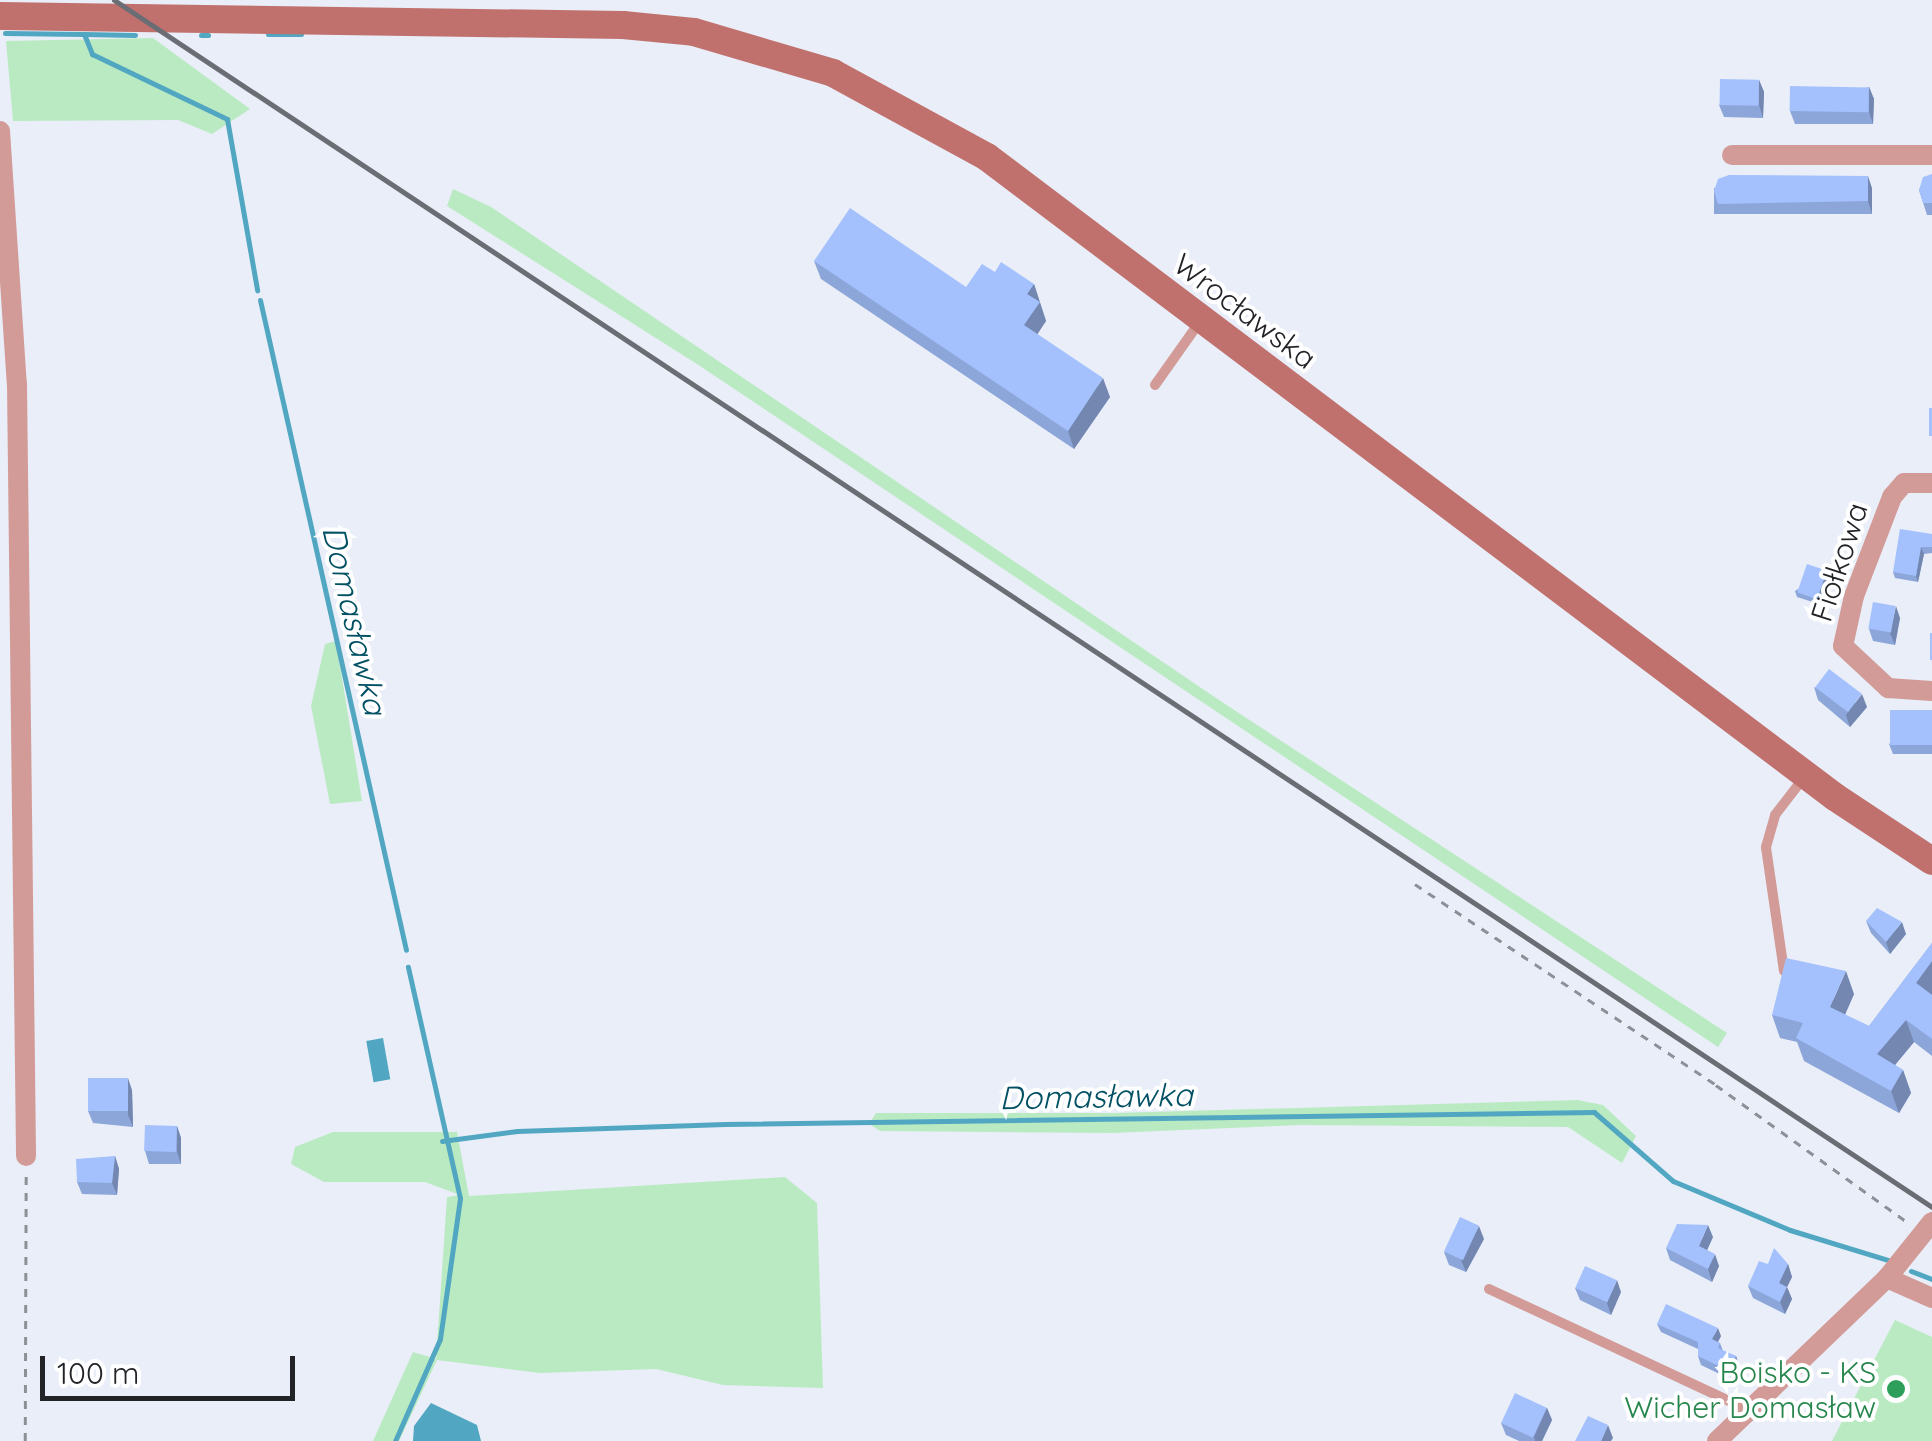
<!DOCTYPE html>
<meta charset="utf-8">
<style>
body{margin:0}
#map{position:relative;width:1932px;height:1441px;overflow:hidden;background:#e9eef8;font-family:Quicksand,sans-serif}
div>[style]{position:absolute}
[style*='--x']{left:calc(var(--x)*1px);top:calc(var(--y)*1px);width:calc(var(--w)*1px);rotate:calc(var(--a)*1deg)}
.green>*{inset:0;background:#baeac2}
.water>*{inset:0;background:#51a7c1;transform-origin:0 0}
.stream>*{height:5px;margin:-2.5px;padding:0 2.5px;transform-origin:2.5px;border-radius:2.5px;background:#51a7c1}
.path>*{height:2.5px;margin-top:-1.25px;transform-origin:0;background:repeating-linear-gradient(90deg,#8d9097 0 8px,transparent 0 16px)}
.service>*{height:10px;margin:-5px;padding:0 5px;transform-origin:5px;border-radius:5px;background:#d39b97}
.minor>*{height:20px;margin:-10px;padding:0 10px;transform-origin:10px;border-radius:10px;background:#d39b97}
.secondary>*{height:28px;margin:-14px;padding:0 14px;transform-origin:14px;border-radius:14px;background:#c1716d}
.rail>*{height:5px;margin:-2.5px;padding:0 2.5px;transform-origin:2.5px;border-radius:2.5px;background:#6a6d73}
.wall>*{inset:0;background:#8da6da;transform-origin:0 0}
.shaded-wall>*{inset:0;background:#7387b1}
.building>*{inset:0;background:#a4c1fd;transform-origin:0 0}
.dots>*{width:28px;height:28px;translate:-50% -50%;box-sizing:border-box;border:5px solid #fff;border-radius:50%}
span{translate:-50% -50%;white-space:nowrap;text-align:center;line-height:1.15;-webkit-text-stroke:8px #fff;paint-order:stroke}
.street-label{font-size:30px;color:#212327}
.leisure-label{font-size:30px;color:#27864d}
.right{translate:-100% -50%;text-align:right}
.water-label{font-size:32px;color:#015063;font-style:italic}
.scale{position:absolute;left:40px;top:1356px;width:255px;height:45px;box-sizing:border-box;border:5px solid #212327;border-top:0;padding-left:12px;font-size:30px;line-height:35px;white-space:nowrap;color:#212327;-webkit-text-stroke:8px #fff;paint-order:stroke}
</style>
<div id="map">
<div class="green">
<i style="clip-path:polygon(153px 38px,250px 109px,212px 134px,178px 120px,13px 121px,6px 41px)"></i>
<i style="clip-path:polygon(453px 189px,491px 207px,1219px 700px,1727px 1033px,1718px 1047px,697px 364px,447px 206px)"></i>
<i style="clip-path:polygon(336px 641px,362px 801px,330px 804px,311px 706px,325px 644px)"></i>
<i style="clip-path:polygon(1577px 1100px,1603px 1105px,1636px 1136px,1622px 1163px,1568px 1127px,1302px 1125px,1112px 1133px,880px 1131px,869px 1124px,876px 1113px,1115px 1113px)"></i>
<i style="clip-path:polygon(333px 1132px,457px 1132px,469px 1196px,785px 1177px,817px 1203px,823px 1388px,723px 1385px,656px 1369px,540px 1373px,437px 1360px,399px 1441px,373px 1441px,413px 1352px,436px 1359px,447px 1197px,460px 1195px,425px 1182px,324px 1182px,291px 1164px,295px 1147px)"></i>
<i style="clip-path:polygon(1895px 1320px,1932px 1337px,1932px 1441px,1832px 1441px)"></i>
</div>
<div class="water">
<i style="left:383px;top:1038px;width:42px;height:17px;rotate:80deg"></i>
<i style="clip-path:polygon(431px 1403px,477px 1425px,481px 1441px,413px 1441px,414px 1426px)"></i>
</div>
<div class="stream">
<i style="--x:5;--y:33;--w:79;--a:0.7"></i>
<i style="--x:84;--y:34;--w:22;--a:68"></i>
<i style="--x:92;--y:54;--w:150;--a:25.7"></i>
<i style="--x:227;--y:119;--w:174;--a:80"></i>
<i style="--x:84;--y:34;--w:51;--a:1.1"></i>
<i style="--x:268;--y:34;--w:33;--a:0"></i>
<i style="--x:201;--y:35;--w:7;--a:0"></i>
<i style="--x:260;--y:300;--w:666;--a:77.34"></i>
<i style="--x:442;--y:1141;--w:76;--a:-7.6"></i>
<i style="--x:517;--y:1131;--w:208;--a:-1.9"></i>
<i style="--x:725;--y:1124;--w:869;--a:-0.79"></i>
<i style="--x:1594;--y:1112;--w:105;--a:41.1"></i>
<i style="--x:1673;--y:1181;--w:127;--a:22.7"></i>
<i style="--x:1790;--y:1230;--w:102;--a:17"></i>
<i style="--x:1911;--y:1271;--w:22;--a:21"></i>
<i style="--x:395;--y:1441;--w:111;--a:-66.2"></i>
<i style="--x:440;--y:1339;--w:142;--a:-81.9"></i>
<i style="--x:460;--y:1198;--w:237;--a:-102.7"></i>
</div>
<div class="path">
<i style="--x:1415;--y:884;--w:362;--a:33.7"></i>
<i style="--x:1716;--y:1085;--w:234;--a:35.6"></i>
<i style="--x:25;--y:1441;--w:268;--a:-89.8"></i>
</div>
<div class="service">
<i style="--x:1155;--y:385;--w:80;--a:-54.7"></i>
<i style="--x:1784;--y:971;--w:125;--a:-98.3"></i>
<i style="--x:1766;--y:847;--w:33;--a:-74"></i>
<i style="--x:1775;--y:815;--w:49;--a:-52.4"></i>
<i style="--x:1489;--y:1289;--w:286;--a:25"></i>
</div>
<div class="minor">
<i style="--x:0;--y:131;--w:254;--a:86.2"></i>
<i style="--x:17;--y:384;--w:772;--a:89.33"></i>
<i style="--x:1732;--y:155;--w:200;--a:0"></i>
<i style="--x:1932;--y:483;--w:28;--a:180"></i>
<i style="--x:1904;--y:483;--w:18;--a:131"></i>
<i style="--x:1892;--y:497;--w:106;--a:111"></i>
<i style="--x:1854;--y:596;--w:51;--a:102.4"></i>
<i style="--x:1843;--y:646;--w:62;--a:43"></i>
<i style="--x:1888;--y:688;--w:44;--a:3.9"></i>
<i style="--x:1887;--y:1278;--w:49;--a:24"></i>
<i style="--x:1717;--y:1441;--w:236;--a:-43.8"></i>
<i style="--x:1887;--y:1278;--w:72;--a:-51.2"></i>
</div>
<div class="secondary">
<i style="--x:0;--y:16;--w:623;--a:0.83"></i>
<i style="--x:623;--y:25;--w:71;--a:5.6"></i>
<i style="--x:694;--y:32;--w:145;--a:16.4"></i>
<i style="--x:833;--y:73;--w:175;--a:28.6"></i>
<i style="--x:987;--y:157;--w:1062;--a:37.04"></i>
<i style="--x:1835;--y:797;--w:116;--a:33.4"></i>
</div>
<div class="rail">
<i style="--x:114;--y:0;--w:2182;--a:33.58"></i>
</div>
<div class="wall">
<i style="clip-path:polygon(1759px 80px,1764px 92px,1763px 118px,1724px 117px,1719px 105px)"></i>
<i style="clip-path:polygon(1869px 87px,1874px 99px,1873px 124px,1795px 124px,1790px 111px)"></i>
<i style="clip-path:polygon(1932px 174px,1932px 215px,1927px 215px,1919px 190px)"></i>
<i style="left:1872px;top:188px;width:26px;height:158px;rotate:90deg"></i>
<i style="clip-path:polygon(814px 261px,966px 287px,995px 272px,1034px 284px,1046px 321px,1037px 334px,1110px 397px,1074px 449px,821px 279px)"></i>
<i style="clip-path:polygon(1932px 534px,1932px 553px,1924px 554px,1918px 582px,1895px 578px,1893px 572px)"></i>
<i style="clip-path:polygon(1827px 571px,1829px 577px,1819px 604px,1797px 597px,1795px 591px)"></i>
<i style="clip-path:polygon(1900px 618px,1895px 645px,1873px 641px,1869px 629px)"></i>
<i style="clip-path:polygon(1814px 687px,1867px 707px,1850px 727px,1818px 700px)"></i>
<i style="clip-path:polygon(1932px 710px,1932px 754px,1893px 754px,1889px 744px)"></i>
<i style="clip-path:polygon(1866px 921px,1906px 934px,1890px 954px,1871px 933px)"></i>
<i style="clip-path:polygon(1932px 943px,1932px 1056px,1914px 1042px,1895px 1065px,1903px 1070px,1911px 1093px,1899px 1113px,1804px 1061px,1797px 1042px,1780px 1038px,1772px 1015px,1854px 994px,1845px 1015px,1869px 1026px)"></i>
<i style="clip-path:polygon(132px 1090px,133px 1127px,93px 1123px,88px 1111px)"></i>
<i style="clip-path:polygon(177px 1126px,181px 1138px,181px 1164px,149px 1164px,145px 1151px)"></i>
<i style="clip-path:polygon(115px 1156px,119px 1169px,117px 1195px,82px 1194px,77px 1182px)"></i>
<i style="clip-path:polygon(1713px 1237px,1707px 1250px,1719px 1266px,1712px 1282px,1670px 1260px,1666px 1248px)"></i>
<i style="clip-path:polygon(1484px 1239px,1466px 1272px,1449px 1265px,1444px 1252px)"></i>
<i style="clip-path:polygon(1768px 1264px,1788px 1264px,1792px 1277px,1787px 1287px,1792px 1299px,1785px 1314px,1753px 1298px,1748px 1286px)"></i>
<i style="clip-path:polygon(1575px 1288px,1621px 1292px,1611px 1315px,1580px 1300px)"></i>
<i style="clip-path:polygon(1657px 1324px,1721px 1336px,1718px 1342px,1720px 1343px,1723px 1351px,1736px 1356px,1739px 1365px,1732px 1380px,1701px 1365px,1698px 1356px,1698px 1349px,1661px 1332px)"></i>
<i style="clip-path:polygon(1547px 1408px,1552px 1420px,1542px 1441px,1519px 1441px,1506px 1435px,1501px 1423px)"></i>
</div>
<div class="shaded-wall">
<i style="clip-path:polygon(1759px 80px,1764px 92px,1763px 118px,1759px 105px)"></i>
<i style="clip-path:polygon(1869px 87px,1874px 99px,1873px 124px,1869px 112px)"></i>
<i style="clip-path:polygon(1868px 176px,1872px 188px,1872px 214px,1868px 201px)"></i>
<i style="clip-path:polygon(1034px 284px,1046px 321px,1031px 344px,1024px 325px,1027px 294px)"></i>
<i style="clip-path:polygon(1103px 378px,1110px 397px,1074px 449px,1068px 431px)"></i>
<i style="clip-path:polygon(1921px 547px,1924px 554px,1918px 582px,1916px 576px)"></i>
<i style="clip-path:polygon(1827px 571px,1829px 577px,1819px 604px,1817px 598px)"></i>
<i style="clip-path:polygon(1896px 606px,1900px 618px,1895px 645px,1890px 633px)"></i>
<i style="clip-path:polygon(1862px 694px,1867px 707px,1850px 727px,1846px 715px)"></i>
<i style="clip-path:polygon(1902px 922px,1906px 934px,1890px 954px,1886px 942px)"></i>
<i style="clip-path:polygon(1932px 961px,1932px 995px,1916px 983px)"></i>
<i style="clip-path:polygon(1846px 971px,1854px 994px,1838px 1030px,1830px 1007px)"></i>
<i style="clip-path:polygon(1906px 1020px,1914px 1042px,1885px 1077px,1877px 1054px)"></i>
<i style="clip-path:polygon(1903px 1070px,1911px 1093px,1899px 1113px,1891px 1091px)"></i>
<i style="clip-path:polygon(128px 1078px,132px 1090px,133px 1127px,128px 1115px)"></i>
<i style="clip-path:polygon(177px 1126px,181px 1138px,181px 1164px,177px 1152px)"></i>
<i style="clip-path:polygon(115px 1156px,119px 1169px,117px 1195px,112px 1183px)"></i>
<i style="clip-path:polygon(1708px 1225px,1713px 1237px,1703px 1259px,1699px 1246px)"></i>
<i style="clip-path:polygon(1479px 1226px,1484px 1239px,1466px 1272px,1461px 1260px)"></i>
<i style="clip-path:polygon(1715px 1254px,1719px 1266px,1712px 1282px,1708px 1269px)"></i>
<i style="clip-path:polygon(1788px 1264px,1792px 1277px,1787px 1287px,1792px 1299px,1785px 1314px,1780px 1302px,1779px 1283px)"></i>
<i style="clip-path:polygon(1617px 1280px,1621px 1292px,1611px 1315px,1607px 1303px)"></i>
<i style="clip-path:polygon(1718px 1328px,1721px 1336px,1715px 1347px,1712px 1339px)"></i>
<i style="clip-path:polygon(1736px 1356px,1739px 1365px,1732px 1380px,1729px 1371px)"></i>
<i style="clip-path:polygon(1547px 1408px,1552px 1420px,1542px 1441px,1535px 1441px,1534px 1437px)"></i>
<i style="clip-path:polygon(1608px 1425px,1613px 1438px,1611px 1441px,1601px 1441px)"></i>
</div>
<div class="building">
<i style="left:1720px;top:79px;width:39px;height:26px;rotate:1deg"></i>
<i style="left:1790px;top:86px;width:79px;height:25px;rotate:1deg"></i>
<i style="clip-path:polygon(1932px 174px,1932px 203px,1923px 203px,1919px 190px,1923px 177px)"></i>
<i style="clip-path:polygon(1729px 175px,1868px 176px,1868px 201px,1718px 204px,1714px 191px,1718px 179px)"></i>
<i style="clip-path:polygon(850px 208px,966px 287px,982px 264px,995px 272px,1001px 262px,1034px 284px,1027px 294px,1040px 302px,1024px 325px,1103px 378px,1068px 431px,814px 261px)"></i>
<i style="left:1929px;top:408px;width:3px;height:28px"></i>
<i style="clip-path:polygon(1900px 529px,1932px 534px,1932px 547px,1921px 547px,1916px 576px,1893px 572px)"></i>
<i style="left:1807px;top:564px;width:21px;height:30px;rotate:19deg"></i>
<i style="left:1873px;top:602px;width:23px;height:27px;rotate:10deg"></i>
<i style="left:1930px;top:633px;width:2px;height:27px"></i>
<i style="left:1829px;top:669px;width:41px;height:23px;rotate:37deg"></i>
<i style="left:1932px;top:710px;width:35px;height:42px;rotate:90deg"></i>
<i style="clip-path:polygon(1877px 908px,1902px 922px,1886px 942px,1866px 921px)"></i>
<i style="clip-path:polygon(1932px 943px,1932px 961px,1916px 983px,1932px 995px,1932px 1039px,1906px 1020px,1877px 1054px,1903px 1070px,1891px 1091px,1796px 1038px,1803px 1023px,1772px 1015px,1786px 958px,1846px 971px,1830px 1007px,1869px 1026px)"></i>
<i style="left:88px;top:1078px;width:40px;height:33px"></i>
<i style="left:145px;top:1125px;width:32px;height:26px;rotate:2deg"></i>
<i style="clip-path:polygon(115px 1156px,112px 1183px,77px 1182px,76px 1159px)"></i>
<i style="left:1460px;top:1217px;width:21px;height:38px;rotate:25deg"></i>
<i style="clip-path:polygon(1677px 1224px,1708px 1225px,1699px 1246px,1715px 1254px,1708px 1269px,1666px 1248px)"></i>
<i style="clip-path:polygon(1774px 1248px,1788px 1264px,1779px 1283px,1787px 1287px,1780px 1302px,1748px 1286px,1759px 1261px,1768px 1264px)"></i>
<i style="left:1585px;top:1266px;width:35px;height:24px;rotate:24deg"></i>
<i style="clip-path:polygon(1666px 1304px,1718px 1328px,1712px 1339px,1720px 1343px,1718px 1348px,1736px 1356px,1729px 1371px,1698px 1356px,1698px 1342px,1657px 1324px)"></i>
<i style="left:1515px;top:1393px;width:35px;height:33px;rotate:25deg"></i>
<i style="clip-path:polygon(1588px 1416px,1608px 1425px,1601px 1441px,1575px 1441px)"></i>
</div>
<div class="dots">
<i style="left:1896px;top:1389px;background:#2e9e5b"></i>
</div>
<div class="street-label">
<span style="left:1245px;top:311px;rotate:37deg">Wrocławska</span>
<span style="left:1839px;top:562px;rotate:-72deg">Fiołkowa</span>
</div>
<div class="leisure-label">
<span class="right" style="left:1876px;top:1389px">Boisko - KS<br>Wicher Domasław</span>
</div>
<div class="water-label">
<span style="left:355px;top:620px;rotate:77deg">Domasławka</span>
<span style="left:1096px;top:1096px;rotate:-1deg">Domasławka</span>
</div>
<div class="scale">100 m</div>
</div>
